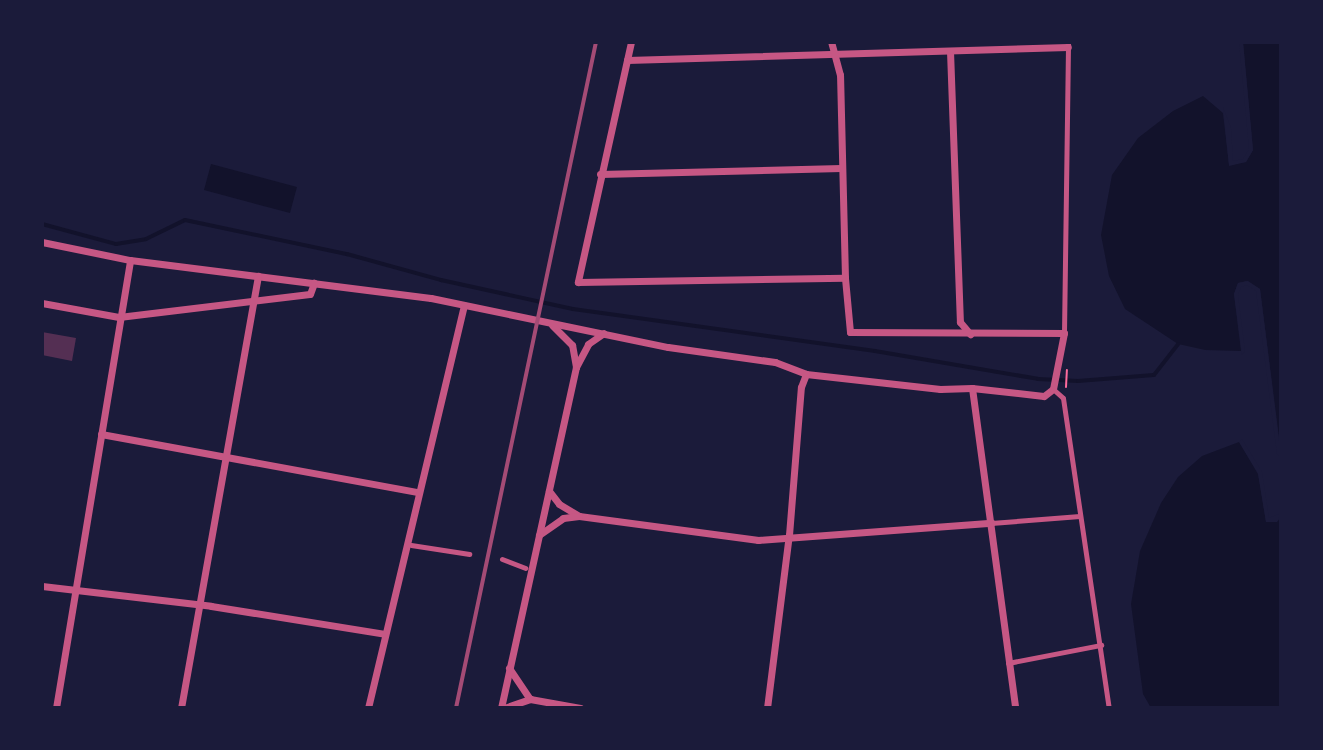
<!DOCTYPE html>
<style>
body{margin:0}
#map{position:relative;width:1323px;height:750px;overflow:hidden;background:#1b1b3a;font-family:Commissioner,sans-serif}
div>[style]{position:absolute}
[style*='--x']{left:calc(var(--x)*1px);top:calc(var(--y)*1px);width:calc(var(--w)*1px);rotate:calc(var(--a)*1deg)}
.water>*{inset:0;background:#12122b;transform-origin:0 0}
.pier>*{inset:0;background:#1b1b3a}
.stream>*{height:4px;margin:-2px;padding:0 2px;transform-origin:2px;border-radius:2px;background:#12122b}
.building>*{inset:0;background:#542f53}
.path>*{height:2px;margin:-1px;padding:0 1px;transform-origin:1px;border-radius:1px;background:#ff6b9d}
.pedestrian>*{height:5px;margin:-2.5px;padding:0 2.5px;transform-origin:2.5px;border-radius:2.5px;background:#c65784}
.minor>*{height:7px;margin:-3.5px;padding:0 3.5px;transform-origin:3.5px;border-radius:3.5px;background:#c65784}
.rail>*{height:4px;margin:-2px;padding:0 2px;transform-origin:2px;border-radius:2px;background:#a44b75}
span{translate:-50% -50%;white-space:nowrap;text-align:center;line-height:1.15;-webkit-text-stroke:6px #1b1b3a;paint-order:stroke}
.frame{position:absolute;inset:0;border:44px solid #1b1b3a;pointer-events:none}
</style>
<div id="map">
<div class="water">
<i style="clip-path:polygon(1243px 42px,1281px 42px,1281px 453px,1260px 289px,1247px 281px,1238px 283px,1234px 294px,1241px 351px,1205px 350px,1178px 344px,1125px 309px,1109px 276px,1101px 235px,1112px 175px,1138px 138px,1173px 111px,1203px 96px,1223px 113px,1229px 165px,1246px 162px,1253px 150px)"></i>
<i style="left:211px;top:164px;width:89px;height:27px;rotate:15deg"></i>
<i style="clip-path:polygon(1239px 442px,1258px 473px,1266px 522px,1277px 522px,1281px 517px,1281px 708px,1151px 708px,1143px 694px,1131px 604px,1140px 551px,1161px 503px,1178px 477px,1202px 456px)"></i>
</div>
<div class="pier">
<i style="clip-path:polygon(1239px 42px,1243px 42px,1253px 150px,1246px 162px,1229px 166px,1223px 107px,1231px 128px,1233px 161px,1243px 159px,1249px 149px)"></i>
<i style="clip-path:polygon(1248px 281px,1260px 289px,1281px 457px,1277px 454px,1256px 291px,1247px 285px,1241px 287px,1238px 295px,1245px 351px,1242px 355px,1234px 294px,1238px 283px)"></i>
<i style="clip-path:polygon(1242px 439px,1262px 472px,1269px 518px,1281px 513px,1277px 522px,1266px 522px,1258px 474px,1239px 442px)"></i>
</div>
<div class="stream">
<i style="--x:42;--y:224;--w:77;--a:15.1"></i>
<i style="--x:116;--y:244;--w:30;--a:-9"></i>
<i style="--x:146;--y:239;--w:43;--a:-26"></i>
<i style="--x:185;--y:220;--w:166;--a:11.9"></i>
<i style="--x:347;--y:254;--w:98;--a:15.5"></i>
<i style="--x:441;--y:280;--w:135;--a:12.4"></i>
<i style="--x:573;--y:309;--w:305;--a:7.9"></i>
<i style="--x:875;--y:351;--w:165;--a:9.7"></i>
<i style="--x:1038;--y:379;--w:40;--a:2.9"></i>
<i style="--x:1078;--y:381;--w:76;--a:-4.5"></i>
<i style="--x:1154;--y:375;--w:39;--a:-52"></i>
</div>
<div class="building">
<i style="clip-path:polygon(42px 332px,76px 338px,72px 361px,42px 355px)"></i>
</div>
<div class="path">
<i style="--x:1066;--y:387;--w:17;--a:-87"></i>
</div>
<div class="pedestrian">
<i style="--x:1064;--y:333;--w:291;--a:-89.2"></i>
<i style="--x:1053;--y:389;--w:13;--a:42"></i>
<i style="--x:1063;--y:398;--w:313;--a:81.6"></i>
<i style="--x:991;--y:523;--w:89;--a:-4.5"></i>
<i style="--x:411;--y:545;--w:59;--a:8.8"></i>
<i style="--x:502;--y:559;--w:25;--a:21"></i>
<i style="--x:1008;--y:663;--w:95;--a:-11"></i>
</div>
<div class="minor">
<i style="--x:631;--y:42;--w:246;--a:102.5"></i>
<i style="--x:578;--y:282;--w:267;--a:-0.9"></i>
<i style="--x:950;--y:51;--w:271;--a:87.9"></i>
<i style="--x:960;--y:322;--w:16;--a:50"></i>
<i style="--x:627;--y:60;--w:441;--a:-1.7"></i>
<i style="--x:600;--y:174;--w:241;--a:-1.4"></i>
<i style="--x:42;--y:242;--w:90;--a:11.6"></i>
<i style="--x:130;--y:260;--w:303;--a:7.2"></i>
<i style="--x:431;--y:298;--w:242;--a:11.7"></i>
<i style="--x:668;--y:347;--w:108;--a:8"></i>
<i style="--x:775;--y:362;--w:33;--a:21"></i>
<i style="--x:806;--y:374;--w:135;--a:6.4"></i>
<i style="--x:940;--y:389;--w:32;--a:-2"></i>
<i style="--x:972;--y:388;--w:72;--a:6.3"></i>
<i style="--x:1044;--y:396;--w:11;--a:-38"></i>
<i style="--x:1053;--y:389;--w:57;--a:-78.9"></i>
<i style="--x:1064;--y:333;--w:214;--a:-179.7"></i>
<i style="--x:850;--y:332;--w:54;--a:-95.3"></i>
<i style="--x:845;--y:278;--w:203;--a:-91.4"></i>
<i style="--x:840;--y:75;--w:34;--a:-105"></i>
<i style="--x:42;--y:303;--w:78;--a:10.3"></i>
<i style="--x:119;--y:317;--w:192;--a:-6.9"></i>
<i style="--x:310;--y:294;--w:12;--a:-70"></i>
<i style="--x:576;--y:367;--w:26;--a:-62"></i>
<i style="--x:588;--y:344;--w:19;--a:-35"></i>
<i style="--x:972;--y:388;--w:323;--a:82.3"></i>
<i style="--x:101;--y:434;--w:322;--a:10.4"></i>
<i style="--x:549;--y:491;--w:16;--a:52"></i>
<i style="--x:559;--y:504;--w:23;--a:31"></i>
<i style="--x:579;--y:516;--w:181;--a:7.6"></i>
<i style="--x:758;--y:540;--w:234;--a:-4.2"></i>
<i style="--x:539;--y:535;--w:29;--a:-35"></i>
<i style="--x:563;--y:518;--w:16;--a:-7"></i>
<i style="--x:42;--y:586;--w:170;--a:6.7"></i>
<i style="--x:211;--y:606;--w:176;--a:9.1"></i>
<i style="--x:509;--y:668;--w:37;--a:56"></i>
<i style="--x:56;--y:708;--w:454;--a:-80.6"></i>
<i style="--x:181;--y:708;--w:439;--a:-79.9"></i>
<i style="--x:368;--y:708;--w:414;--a:-76.6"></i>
<i style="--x:501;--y:708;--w:349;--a:-77.6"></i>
<i style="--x:576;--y:367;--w:22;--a:-100"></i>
<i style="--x:572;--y:345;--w:28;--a:-135"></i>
<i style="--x:504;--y:708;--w:28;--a:-19"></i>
<i style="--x:530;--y:699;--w:51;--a:10.2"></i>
<i style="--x:767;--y:708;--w:174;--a:-82.8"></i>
<i style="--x:789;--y:535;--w:148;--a:-85.4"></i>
<i style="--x:801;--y:387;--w:14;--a:-69"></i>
</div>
<div class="rail">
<i style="--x:456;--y:708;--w:681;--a:-78.13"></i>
</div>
<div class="frame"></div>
</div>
